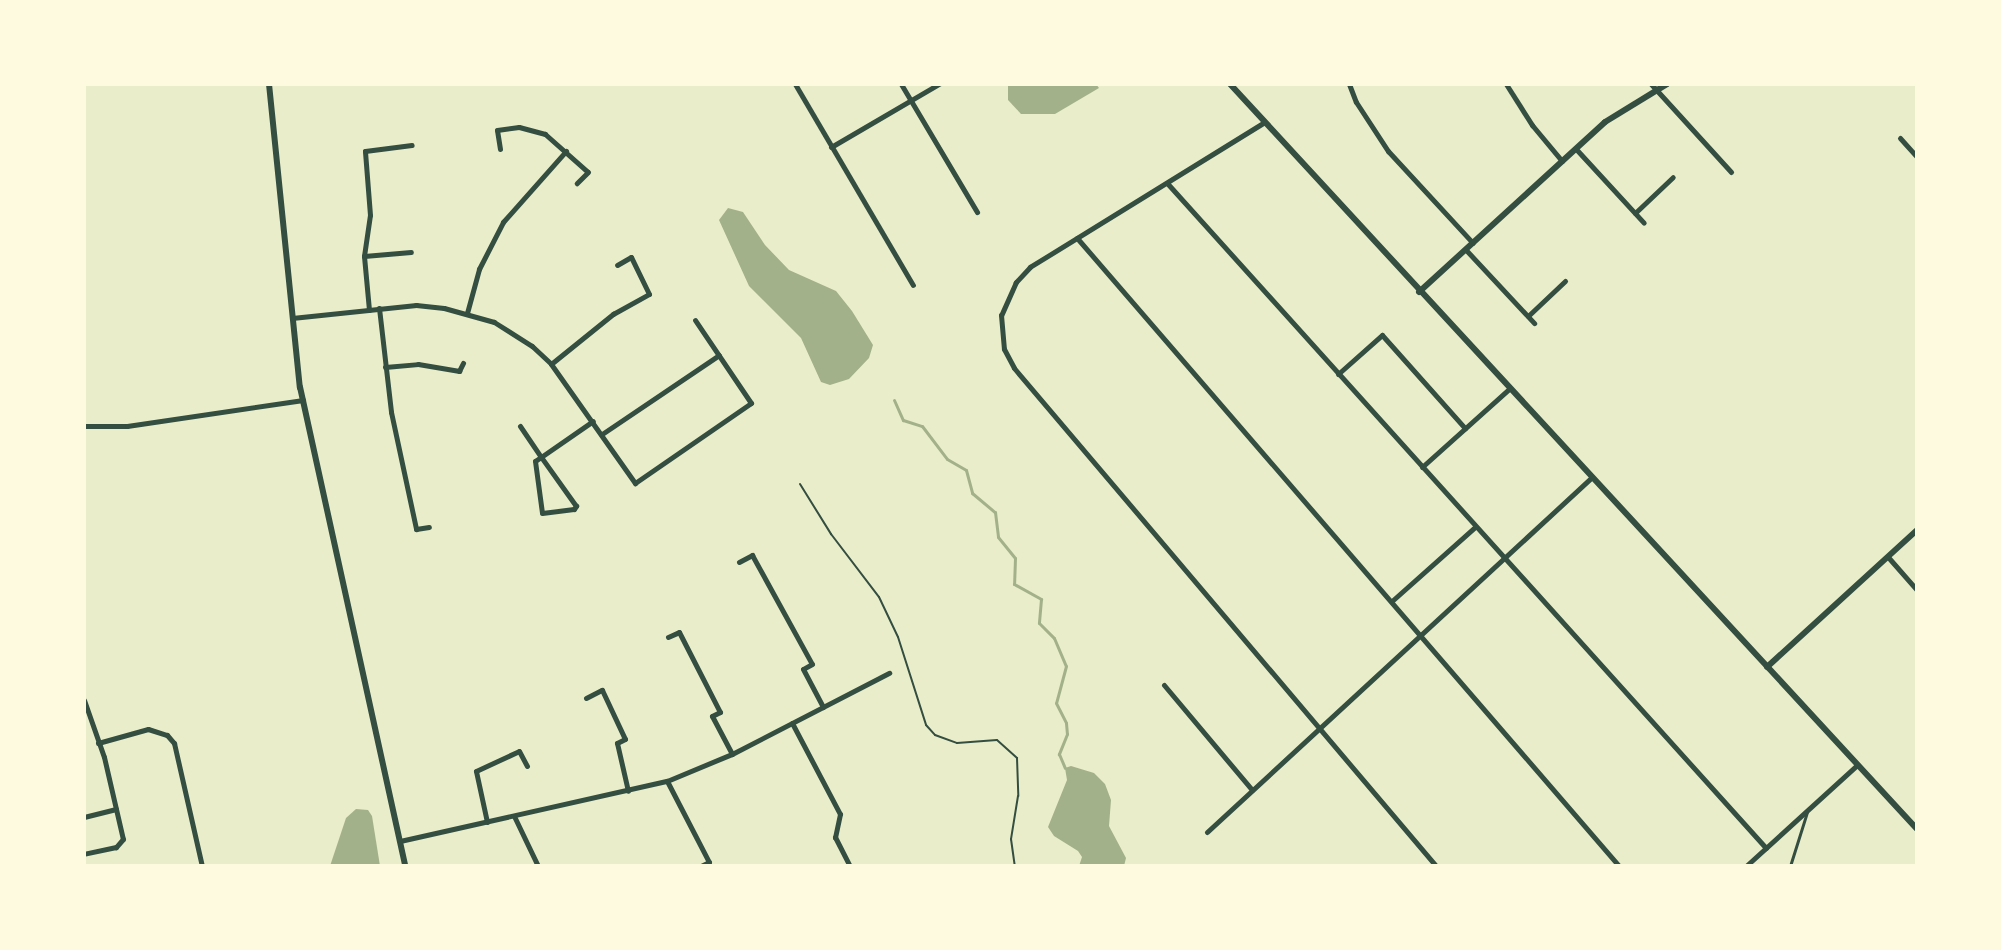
<!DOCTYPE html>
<style>
body{margin:0}
#map{position:relative;width:2001px;height:950px;overflow:hidden;background:#e9edc9;font-family:"Times New Roman",serif}
div>[style]{position:absolute}
[style*='--x']{left:calc(var(--x)*1px);top:calc(var(--y)*1px);width:calc(var(--w)*1px);rotate:calc(var(--a)*1deg)}
.water>*{inset:0;background:#a3b18a}
.stream>*{height:3px;margin:-1.5px;padding:0 1.5px;transform-origin:1.5px;border-radius:1.5px;background:#a3b18a}
.path>*{height:2px;margin:-1px;padding:0 1px;transform-origin:1px;border-radius:1px;background:#344e41}
.service>*{height:3px;margin:-1.5px;padding:0 1.5px;transform-origin:1.5px;border-radius:1.5px;background:#344e41}
.minor>*{height:5px;margin:-2.5px;padding:0 2.5px;transform-origin:2.5px;border-radius:2.5px;background:#344e41}
.tertiary>*{height:6px;margin:-3px;padding:0 3px;transform-origin:3px;border-radius:3px;background:#344e41}
span{translate:-50% -50%;white-space:nowrap;text-align:center;line-height:1.15;-webkit-text-stroke:8px #fefae0;paint-order:stroke}
.frame{position:absolute;inset:0;border:86px solid #fefae0;pointer-events:none}
</style>
<div id="map">
<div class="water">
<i style="clip-path:polygon(1008px 84px,1096px 84px,1099px 88px,1055px 114px,1021px 114px,1008px 100px)"></i>
<i style="clip-path:polygon(728px 208px,743px 212px,765px 245px,789px 270px,836px 291px,852px 311px,873px 345px,869px 358px,849px 379px,830px 385px,821px 382px,801px 338px,749px 286px,719px 220px)"></i>
<i style="clip-path:polygon(1071px 766px,1094px 773px,1105px 784px,1111px 800px,1109px 826px,1126px 858px,1124px 866px,1079px 866px,1082px 857px,1078px 851px,1054px 836px,1048px 827px,1067px 780px,1065px 768px)"></i>
<i style="clip-path:polygon(356px 809px,368px 810px,372px 816px,380px 866px,330px 866px,346px 818px)"></i>
</div>
<div class="stream">
<i style="--x:894;--y:400;--w:22;--a:66"></i>
<i style="--x:903;--y:420;--w:20;--a:18"></i>
<i style="--x:922;--y:426;--w:41;--a:52.9"></i>
<i style="--x:947;--y:459;--w:22;--a:30"></i>
<i style="--x:966;--y:470;--w:24;--a:75"></i>
<i style="--x:972;--y:493;--w:30;--a:40"></i>
<i style="--x:995;--y:512;--w:25;--a:83"></i>
<i style="--x:998;--y:537;--w:27;--a:51"></i>
<i style="--x:1015;--y:558;--w:26;--a:92"></i>
<i style="--x:1014;--y:584;--w:31;--a:29"></i>
<i style="--x:1041;--y:599;--w:24;--a:95"></i>
<i style="--x:1039;--y:623;--w:21;--a:45"></i>
<i style="--x:1054;--y:638;--w:30;--a:67"></i>
<i style="--x:1066;--y:666;--w:38;--a:105"></i>
<i style="--x:1056;--y:703;--w:22;--a:63"></i>
<i style="--x:1066;--y:723;--w:11;--a:85"></i>
<i style="--x:1067;--y:734;--w:22;--a:112"></i>
<i style="--x:1059;--y:754;--w:15;--a:67"></i>
</div>
<div class="path">
<i style="--x:800;--y:484;--w:59;--a:58.2"></i>
<i style="--x:831;--y:534;--w:79;--a:52.7"></i>
<i style="--x:879;--y:597;--w:44;--a:64.6"></i>
<i style="--x:898;--y:637;--w:92;--a:72.3"></i>
<i style="--x:926;--y:725;--w:13;--a:48"></i>
<i style="--x:935;--y:735;--w:23;--a:20"></i>
<i style="--x:957;--y:743;--w:40;--a:-4.3"></i>
<i style="--x:997;--y:740;--w:27;--a:42"></i>
<i style="--x:1017;--y:758;--w:38;--a:88"></i>
<i style="--x:1018;--y:796;--w:44;--a:99.2"></i>
<i style="--x:1011;--y:839;--w:27;--a:82"></i>
</div>
<div class="service">
<i style="--x:1790;--y:866;--w:57;--a:-72.5"></i>
</div>
<div class="minor">
<i style="--x:795;--y:84;--w:233;--a:59.6"></i>
<i style="--x:901;--y:84;--w:149;--a:59.3"></i>
<i style="--x:1349;--y:84;--w:19;--a:69"></i>
<i style="--x:1356;--y:102;--w:59;--a:56.9"></i>
<i style="--x:1388;--y:151;--w:125;--a:47.3"></i>
<i style="--x:1506;--y:84;--w:49;--a:57.6"></i>
<i style="--x:1532;--y:125;--w:47;--a:50.2"></i>
<i style="--x:1651;--y:84;--w:119;--a:47.7"></i>
<i style="--x:1263;--y:123;--w:274;--a:148.3"></i>
<i style="--x:1030;--y:267;--w:21;--a:133"></i>
<i style="--x:1016;--y:282;--w:36;--a:114"></i>
<i style="--x:1001;--y:315;--w:34;--a:85"></i>
<i style="--x:1004;--y:349;--w:21;--a:62"></i>
<i style="--x:1014;--y:368;--w:653;--a:49.72"></i>
<i style="--x:1900;--y:138;--w:25;--a:48"></i>
<i style="--x:831;--y:147;--w:125;--a:-30.3"></i>
<i style="--x:500;--y:149;--w:19;--a:-99"></i>
<i style="--x:497;--y:130;--w:22;--a:-8"></i>
<i style="--x:519;--y:127;--w:27;--a:15"></i>
<i style="--x:545;--y:134;--w:57;--a:41.5"></i>
<i style="--x:588;--y:172;--w:16;--a:135"></i>
<i style="--x:1576;--y:149;--w:100;--a:47.4"></i>
<i style="--x:1167;--y:183;--w:895;--a:47.99"></i>
<i style="--x:1635;--y:213;--w:52;--a:-43.5"></i>
<i style="--x:1077;--y:238;--w:830;--a:49.2"></i>
<i style="--x:1466;--y:250;--w:100;--a:47"></i>
<i style="--x:364;--y:256;--w:47;--a:-4.9"></i>
<i style="--x:379;--y:308;--w:105;--a:83.4"></i>
<i style="--x:391;--y:412;--w:120;--a:77.9"></i>
<i style="--x:416;--y:529;--w:13;--a:-9"></i>
<i style="--x:369;--y:310;--w:54;--a:-95.3"></i>
<i style="--x:364;--y:256;--w:41;--a:-81.7"></i>
<i style="--x:370;--y:215;--w:64;--a:-94.5"></i>
<i style="--x:365;--y:151;--w:47;--a:-7.3"></i>
<i style="--x:467;--y:313;--w:46;--a:-74.7"></i>
<i style="--x:479;--y:269;--w:53;--a:-62.9"></i>
<i style="--x:503;--y:222;--w:95;--a:-48.4"></i>
<i style="--x:1528;--y:316;--w:51;--a:-43.4"></i>
<i style="--x:292;--y:318;--w:125;--a:-6"></i>
<i style="--x:416;--y:305;--w:28;--a:6"></i>
<i style="--x:444;--y:308;--w:52;--a:15.6"></i>
<i style="--x:494;--y:322;--w:45;--a:32.3"></i>
<i style="--x:532;--y:346;--w:26;--a:43"></i>
<i style="--x:551;--y:364;--w:146;--a:54.8"></i>
<i style="--x:635;--y:483;--w:141;--a:-34.6"></i>
<i style="--x:751;--y:403;--w:100;--a:-124"></i>
<i style="--x:551;--y:364;--w:80;--a:-38.9"></i>
<i style="--x:613;--y:314;--w:41;--a:-29.1"></i>
<i style="--x:649;--y:294;--w:41;--a:-115.9"></i>
<i style="--x:631;--y:257;--w:16;--a:150"></i>
<i style="--x:385;--y:367;--w:33;--a:-5"></i>
<i style="--x:418;--y:364;--w:42;--a:9.7"></i>
<i style="--x:459;--y:371;--w:9;--a:-63"></i>
<i style="--x:1338;--y:374;--w:59;--a:-41.6"></i>
<i style="--x:1382;--y:335;--w:125;--a:48.3"></i>
<i style="--x:84;--y:426;--w:43;--a:0"></i>
<i style="--x:127;--y:426;--w:178;--a:-8.4"></i>
<i style="--x:520;--y:426;--w:37;--a:56"></i>
<i style="--x:541;--y:457;--w:7;--a:146"></i>
<i style="--x:535;--y:461;--w:52;--a:82.3"></i>
<i style="--x:542;--y:513;--w:32;--a:-7"></i>
<i style="--x:574;--y:509;--w:4;--a:-56"></i>
<i style="--x:576;--y:506;--w:60;--a:-125.5"></i>
<i style="--x:541;--y:457;--w:63;--a:-34.7"></i>
<i style="--x:602;--y:434;--w:141;--a:-34"></i>
<i style="--x:1422;--y:467;--w:117;--a:-41.9"></i>
<i style="--x:1888;--y:557;--w:44;--a:48.7"></i>
<i style="--x:739;--y:562;--w:15;--a:-28"></i>
<i style="--x:752;--y:555;--w:124;--a:61.2"></i>
<i style="--x:812;--y:664;--w:10;--a:151"></i>
<i style="--x:803;--y:669;--w:43;--a:62.2"></i>
<i style="--x:1393;--y:600;--w:110;--a:-41.7"></i>
<i style="--x:668;--y:637;--w:12;--a:-24"></i>
<i style="--x:679;--y:632;--w:90;--a:62.9"></i>
<i style="--x:720;--y:712;--w:9;--a:153"></i>
<i style="--x:712;--y:716;--w:43;--a:62.2"></i>
<i style="--x:1164;--y:685;--w:137;--a:50"></i>
<i style="--x:586;--y:698;--w:18;--a:-27"></i>
<i style="--x:602;--y:690;--w:54;--a:64.9"></i>
<i style="--x:625;--y:739;--w:9;--a:153"></i>
<i style="--x:617;--y:743;--w:49;--a:77.1"></i>
<i style="--x:84;--y:700;--w:60;--a:70.7"></i>
<i style="--x:104;--y:757;--w:84;--a:77"></i>
<i style="--x:123;--y:839;--w:11;--a:131"></i>
<i style="--x:116;--y:847;--w:33;--a:168"></i>
<i style="--x:792;--y:723;--w:103;--a:62.2"></i>
<i style="--x:840;--y:814;--w:24;--a:102"></i>
<i style="--x:835;--y:837;--w:33;--a:63"></i>
<i style="--x:98;--y:743;--w:52;--a:-15.6"></i>
<i style="--x:148;--y:729;--w:20;--a:18"></i>
<i style="--x:167;--y:735;--w:11;--a:49"></i>
<i style="--x:174;--y:743;--w:126;--a:77.2"></i>
<i style="--x:667;--y:781;--w:91;--a:62.6"></i>
<i style="--x:709;--y:862;--w:9;--a:153"></i>
<i style="--x:514;--y:816;--w:55;--a:64.4"></i>
<i style="--x:84;--y:817;--w:33;--a:-14"></i>
<i style="--x:487;--y:822;--w:52;--a:-102.2"></i>
<i style="--x:476;--y:771;--w:47;--a:-24.9"></i>
<i style="--x:519;--y:751;--w:17;--a:62"></i>
<i style="--x:1207;--y:832;--w:522;--a:-42.67"></i>
<i style="--x:400;--y:841;--w:274;--a:-12.7"></i>
<i style="--x:667;--y:781;--w:70;--a:-22.6"></i>
<i style="--x:732;--y:754;--w:177;--a:-27.3"></i>
<i style="--x:1746;--y:866;--w:150;--a:-42.3"></i>
</div>
<div class="tertiary">
<i style="--x:269;--y:84;--w:305;--a:84.2"></i>
<i style="--x:300;--y:387;--w:490;--a:77.6"></i>
<i style="--x:1230;--y:84;--w:1013;--a:47.32"></i>
<i style="--x:1419;--y:292;--w:252;--a:-42.4"></i>
<i style="--x:1605;--y:122;--w:73;--a:-31.5"></i>
<i style="--x:1767;--y:667;--w:203;--a:-42.4"></i>
</div>
<div class="frame"></div>
</div>
